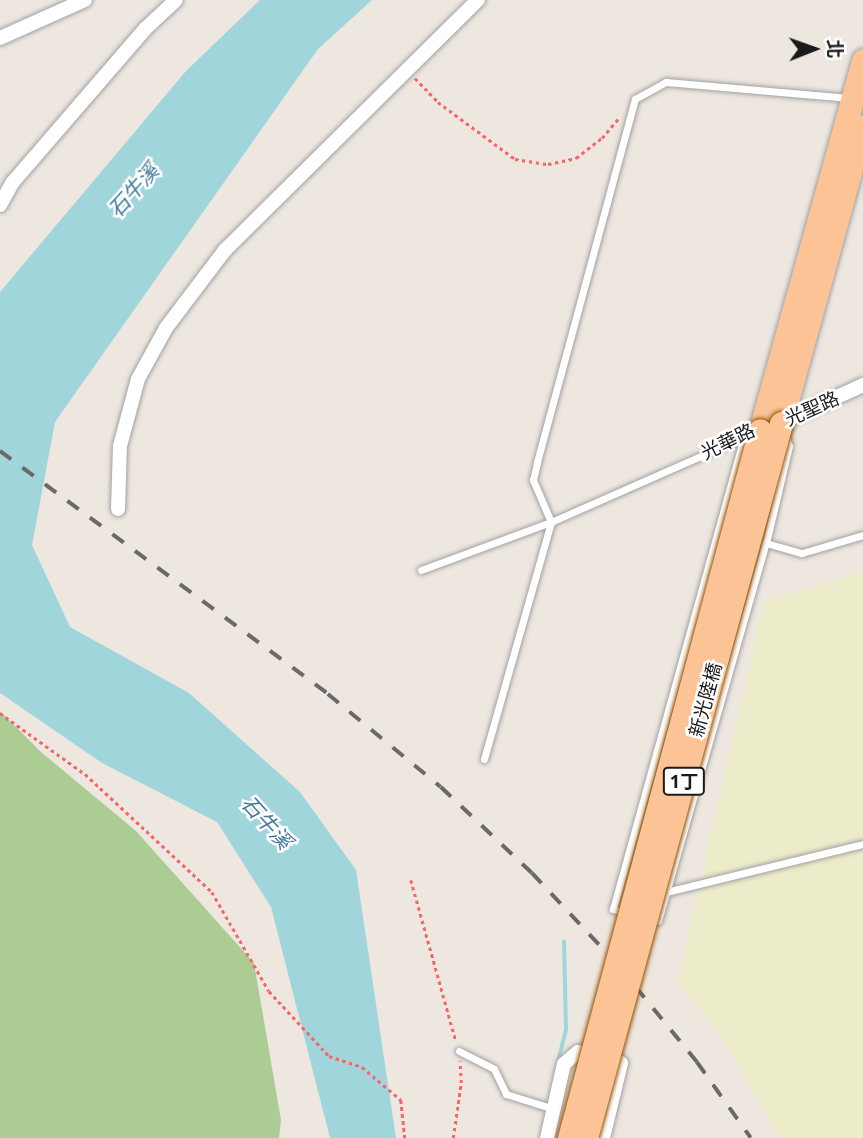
<!DOCTYPE html>
<meta charset="utf-8">
<style>
body{margin:0}
#map{position:relative;width:863px;height:1138px;overflow:hidden;background:#ede7e0;font-family:"Noto Sans","Noto Sans TC",sans-serif}
div>[style]{position:absolute}
[style*='--x']{left:calc(var(--x)*1px);top:calc(var(--y)*1px);width:calc(var(--w)*1px);rotate:calc(var(--a)*1deg)}
.farmland>*{inset:0;background:#ecebca}
.forest>*{inset:0;background:#abcd94}
.water>*{inset:0;background:#a0d5db}
.stream>*{height:3.5px;margin:-1.75px;padding:0 1.75px;transform-origin:1.75px;border-radius:1.75px;background:#a0d5db}
.path>*{height:2.5px;margin-top:-1.25px;transform-origin:0;background:repeating-linear-gradient(90deg,#fa6466 0 3.5px,transparent 0 7px)}
.roads{filter:drop-shadow(0 0 2px #a2a2a2) drop-shadow(0 0 2px #a2a2a2)}
.service>*{height:7px;margin:-3.5px;padding:0 3.5px;transform-origin:3.5px;border-radius:3.5px;background:#fff}
.minor>*{height:14px;margin:-7px;padding:0 7px;transform-origin:7px;border-radius:7px;background:#fff}
.primary>*{height:23px;margin:-11.5px;padding:0 11.5px;transform-origin:11.5px;border-radius:11.5px;background:#fcc496}
.rail>*{height:3.5px;margin-top:-1.75px;transform-origin:0;background:repeating-linear-gradient(90deg,#696969 0 14px,transparent 0 28px)}
.bridges{filter:drop-shadow(0 0 2px #925100) drop-shadow(0 0 2px #925100)}
.primary-bridge>*{height:23px;margin:-11.5px;padding:0 11.5px;transform-origin:11.5px;border-radius:11.5px;background:#fcc496}
span{translate:-50% -50%;white-space:nowrap;text-align:center;line-height:1.15;-webkit-text-stroke:5px #fff;paint-order:stroke}
.shield-label span{padding:2px 5px;background:#fff;border:2px solid;border-radius:5px;-webkit-text-stroke-width:0}
.shield-label{font-size:18px;color:#1b1b1b;font-weight:700}
.street-label{font-size:19px;color:#1b1b1b}
.water-label{font-size:21px;color:#42789b;font-style:italic}
.north{position:absolute;left:779px;top:14px;width:70px;height:70px;-webkit-text-stroke:5px #fff;paint-order:stroke;rotate:89deg;font-size:19px;font-weight:700;line-height:28px;text-align:center;color:#1b1b1b}
.north::after{content:'';display:block;margin:auto;width:24px;height:32px;background:#1b1b1b;clip-path:polygon(50% 0,100% 100%,50% 72%,0 100%)}
</style>
<div id="map">
<div class="farmland">
<i style="clip-path:polygon(863px 572px,863px 1138px,779px 1138px,718px 1030px,677px 982px,764px 601px)"></i>
</div>
<div class="forest">
<i style="clip-path:polygon(0 711px,41px 752px,136px 831px,254px 963px,281px 1120px,279px 1138px,0 1138px)"></i>
</div>
<div class="water">
<i style="clip-path:polygon(260px 0,372px 0,318px 49px,55px 422px,32px 545px,70px 627px,189px 693px,300px 792px,356px 870px,396px 1138px,330px 1138px,271px 907px,217px 822px,102px 763px,0 693px,0 292px,186px 71px)"></i>
</div>
<div class="stream">
<i style="--x:558;--y:1062;--w:34;--a:-76"></i>
<i style="--x:566;--y:1029;--w:87;--a:-91.3"></i>
</div>
<div class="path">
<i style="--x:415;--y:78;--w:33;--a:46"></i>
<i style="--x:438;--y:102;--w:96;--a:36.5"></i>
<i style="--x:515;--y:159;--w:33;--a:9"></i>
<i style="--x:548;--y:164;--w:29;--a:-12"></i>
<i style="--x:576;--y:158;--w:33;--a:-38"></i>
<i style="--x:602;--y:138;--w:25;--a:-50"></i>
<i style="--x:0;--y:713;--w:105;--a:35.7"></i>
<i style="--x:85;--y:774;--w:173;--a:42.9"></i>
<i style="--x:212;--y:892;--w:114;--a:60.1"></i>
<i style="--x:269;--y:991;--w:88;--a:47.3"></i>
<i style="--x:329;--y:1056;--w:35;--a:18"></i>
<i style="--x:362;--y:1067;--w:51;--a:40.2"></i>
<i style="--x:401;--y:1100;--w:38;--a:84"></i>
<i style="--x:411;--y:880;--w:167;--a:74.4"></i>
<i style="--x:453;--y:1138;--w:56;--a:-81.7"></i>
<i style="--x:461;--y:1083;--w:22;--a:-93"></i>
</div>
<div class="roads">
<div class="service">
<i style="--x:785;--y:435;--w:12;--a:70"></i>
<i style="--x:789;--y:446;--w:100;--a:103.3"></i>
<i style="--x:766;--y:543;--w:37;--a:16"></i>
<i style="--x:802;--y:553;--w:64;--a:-16.4"></i>
<i style="--x:421;--y:570;--w:139;--a:-20.3"></i>
<i style="--x:551;--y:522;--w:213;--a:-23.8"></i>
<i style="--x:484;--y:759;--w:246;--a:-74.2"></i>
<i style="--x:551;--y:522;--w:46;--a:-113.2"></i>
<i style="--x:533;--y:480;--w:18;--a:-77"></i>
<i style="--x:537;--y:462;--w:376;--a:-74.9"></i>
<i style="--x:635;--y:99;--w:35;--a:-29"></i>
<i style="--x:666;--y:82;--w:184;--a:5"></i>
<i style="--x:666;--y:892;--w:203;--a:-13.7"></i>
<i style="--x:627;--y:913;--w:15;--a:-164"></i>
<i style="--x:613;--y:909;--w:490;--a:-74.5"></i>
<i style="--x:649;--y:918;--w:9;--a:18"></i>
<i style="--x:658;--y:921;--w:393;--a:-74.1"></i>
<i style="--x:459;--y:1051;--w:39;--a:27"></i>
<i style="--x:494;--y:1069;--w:28;--a:64"></i>
<i style="--x:506;--y:1094;--w:50;--a:17.4"></i>
</div>
<div class="minor">
<i style="--x:0;--y:38;--w:93;--a:-24.1"></i>
<i style="--x:0;--y:205;--w:26;--a:-61"></i>
<i style="--x:13;--y:182;--w:202;--a:-49.2"></i>
<i style="--x:145;--y:29;--w:42;--a:-43.1"></i>
<i style="--x:778;--y:424;--w:94;--a:-24.6"></i>
<i style="--x:118;--y:509;--w:63;--a:-88.2"></i>
<i style="--x:120;--y:446;--w:69;--a:-75"></i>
<i style="--x:138;--y:379;--w:58;--a:-61.2"></i>
<i style="--x:166;--y:328;--w:98;--a:-52.9"></i>
<i style="--x:225;--y:250;--w:356;--a:-44.7"></i>
<i style="--x:547;--y:1138;--w:76;--a:-77.1"></i>
<i style="--x:564;--y:1064;--w:18;--a:-41"></i>
<i style="--x:578;--y:1052;--w:44;--a:14.3"></i>
<i style="--x:621;--y:1063;--w:77;--a:103.5"></i>
</div>
<div class="primary">
<i style="--x:781;--y:423;--w:308;--a:-74.6"></i>
<i style="--x:760;--y:430;--w:384;--a:-74.4"></i>
</div>
</div>
<div class="rail">
<i style="--x:0;--y:451;--w:408;--a:36.5"></i>
<i style="--x:328;--y:694;--w:146;--a:39.5"></i>
<i style="--x:441;--y:787;--w:125;--a:43.4"></i>
<i style="--x:532;--y:873;--w:126;--a:46.9"></i>
<i style="--x:618;--y:965;--w:125;--a:50.8"></i>
<i style="--x:697;--y:1062;--w:93;--a:54.6"></i>
</div>
<div class="bridges">
<div class="primary-bridge">
<i style="--x:569;--y:1138;--w:733;--a:-74.9"></i>
<i style="--x:586;--y:1138;--w:741;--a:-74.74"></i>
</div>
</div>
<div class="shield-label">
<span style="left:684px;top:781px">1丁</span>
</div>
<div class="street-label">
<span style="left:812px;top:409px;rotate:-24deg">光聖路</span>
<span style="left:728px;top:442px;rotate:-26deg">光華路</span>
<span style="left:706px;top:700px;rotate:-75deg">新光陸橋</span>
</div>
<div class="water-label">
<span style="left:133px;top:190px;rotate:-48deg">石牛溪</span>
<span style="left:267px;top:822px;rotate:48deg">石牛溪</span>
</div>
<div class="north">北</div>
</div>
